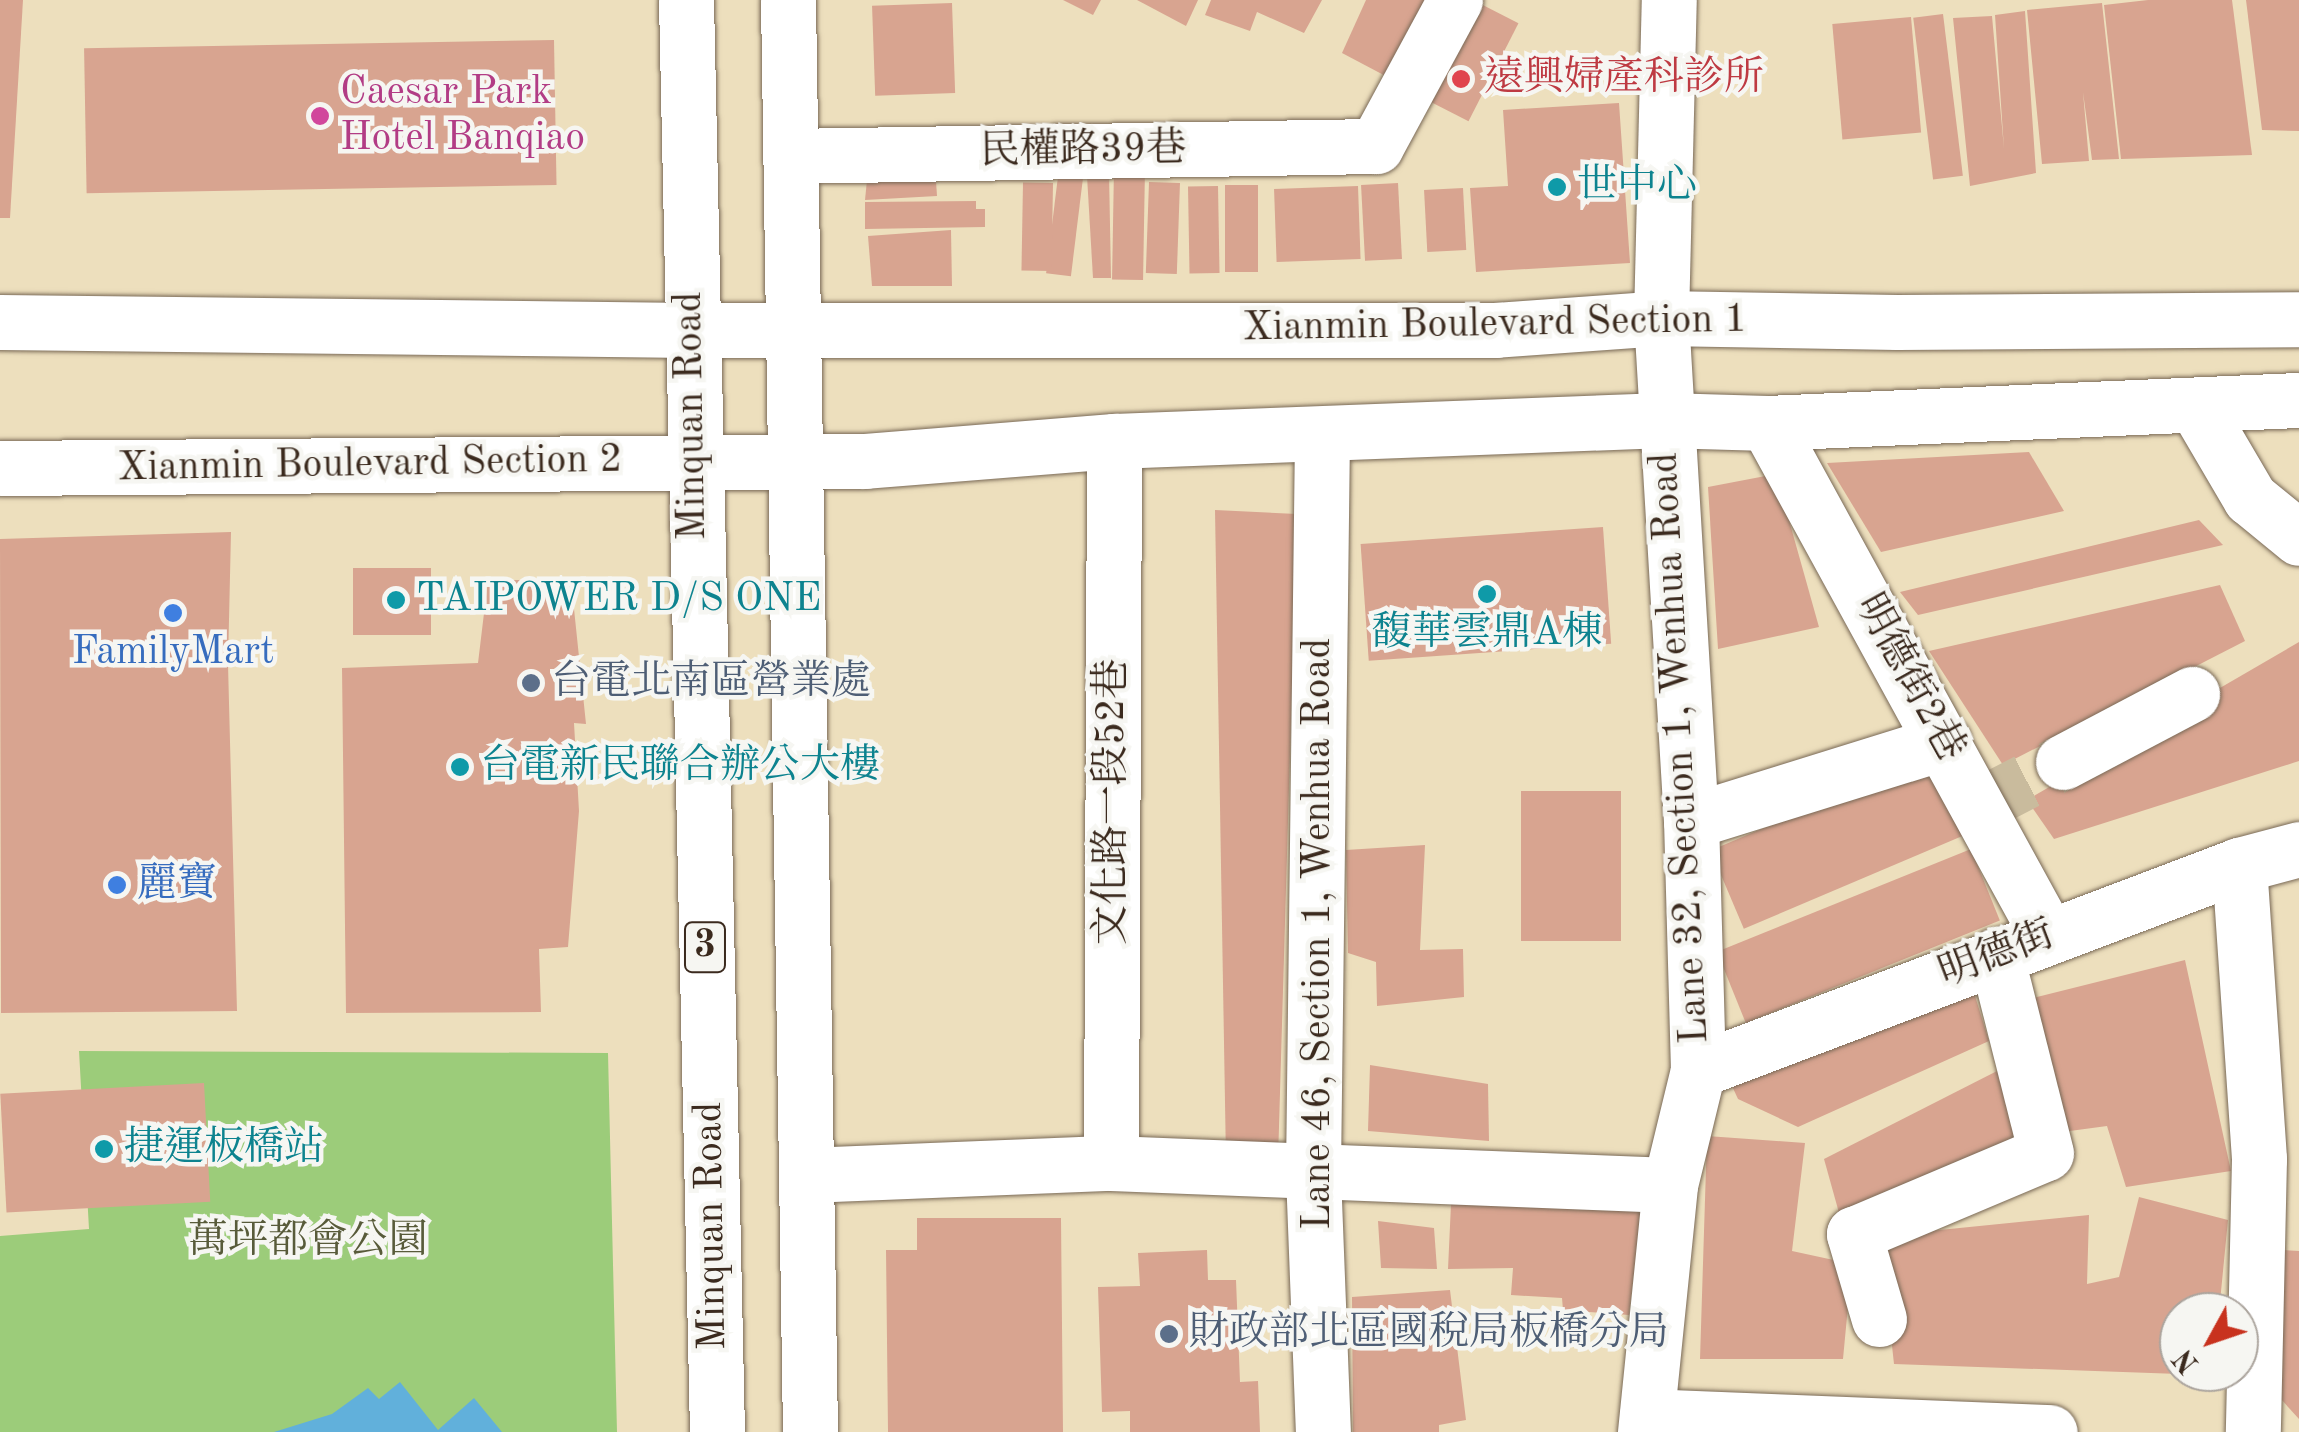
<!DOCTYPE html>
<meta charset="utf-8">
<style>
body{margin:0}
#map{position:relative;width:2299px;height:1432px;overflow:hidden;background:#eddfbd;font-family:"Old Standard TT","Noto Serif TC",serif}
div>[style]{position:absolute}
[style*='--x']{left:calc(var(--x)*1px);top:calc(var(--y)*1px);width:calc(var(--w)*1px);rotate:calc(var(--a)*1deg)}
.green>*{inset:0;background:#9ccc7a}
.water>*{inset:0;background:#61b0db}
.building>*{inset:0;background:#d8a490;transform-origin:0 0}
.minor-tunnel>*{height:55px;margin-top:-27.5px;transform-origin:0;background:repeating-linear-gradient(90deg,#c9bb9d 0 55px,transparent 0 83px)}
.roads{filter:drop-shadow(0 0 2px #796956) drop-shadow(0 0 2px #796956)}
.minor>*{height:55px;margin:-27.5px;padding:0 27.5px;transform-origin:27.5px;border-radius:27.5px;background:#fff}
.major>*{height:55px;margin:-27.5px;padding:0 27.5px;transform-origin:27.5px;border-radius:27.5px;background:#fff}
.dots>*{width:28px;height:28px;translate:-50% -50%;box-sizing:border-box;border:5px solid #f6f6f2;border-radius:50%}
span{translate:-50% -50%;white-space:nowrap;text-align:center;line-height:1.15;-webkit-text-stroke:9px #f6f6f2;paint-order:stroke}
.shield-label span{padding:2px 8px;background:#f6f6f2;border:2px solid;border-radius:8px;-webkit-text-stroke-width:0}
.shield-label{font-size:38px;color:#3b2a1e;font-weight:700}
.health-label{font-size:40px;color:#be3a42}
.left{translate:0 -50%;text-align:left}
.hotel-label{font-size:40px;color:#b23c85}
.street-label{font-size:40px;color:#3b2a1e}
.culture-label{font-size:40px;color:#0d838f}
.shop-label{font-size:40px;color:#366cbe}
.service-label{font-size:40px;color:#4e5e75}
.park-label{font-size:40px;color:#585b3a}
.north{position:absolute;left:2159px;top:1292px;width:100px;height:100px;box-sizing:border-box;background:#f6f6f2;border:2px solid #aba49d;border-radius:50%;rotate:230deg;font-size:28px;font-weight:700;line-height:40px;text-align:center;color:#3b2a1e}
.north::after{content:'';display:block;margin:auto;width:35px;height:45px;background:#c8321e;clip-path:polygon(50% 0,100% 100%,50% 72%,0 100%)}
</style>
<div id="map">
<div class="green">
<i style="clip-path:polygon(79px 1051px,608px 1053px,617px 1432px,0 1432px,0 1236px,89px 1229px)"></i>
</div>
<div class="water">
<i style="clip-path:polygon(400px 1382px,438px 1430px,474px 1398px,502px 1432px,274px 1432px,332px 1414px,368px 1388px,379px 1399px)"></i>
</div>
<div class="building">
<i style="clip-path:polygon(0 0,23px 0,10px 218px,0 218px)"></i>
<i style="clip-path:polygon(1063px 0,1101px 0,1093px 15px)"></i>
<i style="clip-path:polygon(1137px 0,1198px 0,1186px 26px)"></i>
<i style="clip-path:polygon(1211px 0,1322px 0,1304px 33px,1257px 12px,1250px 31px,1205px 15px)"></i>
<i style="clip-path:polygon(1366px 0,1431px 0,1395px 81px,1342px 53px)"></i>
<i style="left:1473px;top:0;width:51px;height:110px;rotate:27deg"></i>
<i style="clip-path:polygon(2148px 0,2232px 0,2252px 155px,2121px 159px,2104px 5px)"></i>
<i style="clip-path:polygon(2246px 0,2299px 0,2299px 131px,2262px 130px)"></i>
<i style="left:952px;top:3px;width:90px;height:80px;rotate:88deg"></i>
<i style="clip-path:polygon(2102px 3px,2119px 159px,2092px 160px,2083px 92px,2089px 161px,2042px 164px,2027px 10px)"></i>
<i style="clip-path:polygon(2025px 11px,2036px 173px,1970px 186px,1953px 18px,1992px 16px,2004px 149px,1995px 15px)"></i>
<i style="left:1943px;top:14px;width:163px;height:30px;rotate:83deg"></i>
<i style="left:1911px;top:17px;width:116px;height:79px;rotate:85deg"></i>
<i style="left:554px;top:40px;width:145px;height:470px;rotate:89deg"></i>
<i style="clip-path:polygon(1619px 103px,1630px 263px,1476px 272px,1470px 188px,1508px 186px,1503px 110px)"></i>
<i style="left:1060px;top:160px;width:25px;height:114px;rotate:7deg"></i>
<i style="clip-path:polygon(935px 166px,937px 196px,865px 200px,867px 180px)"></i>
<i style="left:1145px;top:168px;width:112px;height:31px;rotate:91deg"></i>
<i style="clip-path:polygon(1109px 173px,1111px 278px,1093px 278px,1087px 176px)"></i>
<i style="left:1149px;top:182px;width:31px;height:91px;rotate:2deg"></i>
<i style="left:1053px;top:183px;width:88px;height:30px;rotate:91deg"></i>
<i style="left:1398px;top:183px;width:76px;height:37px;rotate:87deg"></i>
<i style="left:1225px;top:185px;width:33px;height:87px"></i>
<i style="left:1218px;top:186px;width:87px;height:30px;rotate:89deg"></i>
<i style="left:1358px;top:186px;width:73px;height:84px;rotate:88deg"></i>
<i style="left:1463px;top:188px;width:62px;height:39px;rotate:87deg"></i>
<i style="clip-path:polygon(976px 201px,976px 209px,985px 209px,985px 227px,865px 229px,865px 202px)"></i>
<i style="clip-path:polygon(951px 230px,952px 286px,872px 286px,868px 236px)"></i>
<i style="clip-path:polygon(2029px 452px,2064px 511px,1881px 552px,1827px 463px)"></i>
<i style="clip-path:polygon(1776px 474px,1819px 627px,1718px 649px,1708px 487px)"></i>
<i style="clip-path:polygon(1215px 510px,1297px 514px,1278px 1160px,1226px 1161px)"></i>
<i style="clip-path:polygon(2199px 520px,2223px 545px,1918px 615px,1900px 592px)"></i>
<i style="left:1603px;top:527px;width:117px;height:243px;rotate:86deg"></i>
<i style="clip-path:polygon(231px 532px,228px 664px,237px 1011px,1px 1013px,0 539px)"></i>
<i style="left:353px;top:568px;width:78px;height:67px"></i>
<i style="clip-path:polygon(488px 580px,571px 580px,586px 724px,574px 723px,579px 811px,568px 947px,539px 949px,541px 1012px,346px 1013px,342px 668px,478px 663px)"></i>
<i style="clip-path:polygon(2220px 585px,2245px 641px,2003px 765px,1929px 651px)"></i>
<i style="clip-path:polygon(2299px 642px,2299px 761px,2054px 839px,2027px 800px)"></i>
<i style="left:1938px;top:754px;width:85px;height:247px;rotate:67deg"></i>
<i style="left:1521px;top:791px;width:100px;height:150px"></i>
<i style="clip-path:polygon(1425px 845px,1420px 950px,1463px 949px,1464px 997px,1377px 1006px,1376px 962px,1348px 953px,1346px 850px)"></i>
<i style="left:1971px;top:849px;width:77px;height:274px;rotate:68deg"></i>
<i style="clip-path:polygon(2185px 960px,2231px 1171px,2126px 1187px,2107px 1126px,2055px 1133px,2021px 1001px)"></i>
<i style="clip-path:polygon(1971px 983px,1989px 1041px,1798px 1127px,1738px 1099px,1726px 1073px)"></i>
<i style="clip-path:polygon(1370px 1065px,1488px 1084px,1489px 1141px,1368px 1131px)"></i>
<i style="clip-path:polygon(1999px 1070px,2025px 1141px,1841px 1220px,1824px 1159px)"></i>
<i style="left:204px;top:1083px;width:119px;height:204px;rotate:87deg"></i>
<i style="clip-path:polygon(1707px 1136px,1805px 1143px,1792px 1251px,1852px 1264px,1843px 1359px,1700px 1359px)"></i>
<i style="clip-path:polygon(2139px 1197px,2228px 1220px,2219px 1312px,2179px 1312px,2179px 1374px,1894px 1364px,1880px 1236px,2089px 1215px,2087px 1284px,2119px 1277px)"></i>
<i style="clip-path:polygon(1451px 1204px,1642px 1206px,1629px 1315px,1563px 1310px,1562px 1298px,1511px 1295px,1513px 1268px,1448px 1269px)"></i>
<i style="clip-path:polygon(917px 1218px,1061px 1218px,1063px 1432px,888px 1432px,886px 1250px,917px 1250px)"></i>
<i style="clip-path:polygon(1378px 1221px,1434px 1228px,1437px 1269px,1381px 1268px)"></i>
<i style="clip-path:polygon(1207px 1250px,1208px 1280px,1236px 1280px,1240px 1382px,1258px 1381px,1260px 1432px,1130px 1432px,1130px 1411px,1102px 1412px,1098px 1287px,1140px 1286px,1138px 1253px)"></i>
<i style="clip-path:polygon(2282px 1250px,2299px 1251px,2299px 1419px,2280px 1398px)"></i>
<i style="clip-path:polygon(1450px 1290px,1466px 1420px,1439px 1425px,1439px 1432px,1353px 1432px,1352px 1297px)"></i>
</div>
<div class="minor-tunnel">
<i style="--x:1978;--y:806;--w:96;--a:-27.4"></i>
</div>
<div class="roads">
<div class="minor">
<i style="--x:790;--y:156;--w:586;--a:-0.98"></i>
<i style="--x:1376;--y:146;--w:166;--a:-61.6"></i>
<i style="--x:2196;--y:406;--w:107;--a:59.6"></i>
<i style="--x:2250;--y:498;--w:63;--a:39.2"></i>
<i style="--x:1767;--y:423;--w:585;--a:61.29"></i>
<i style="--x:1322;--y:435;--w:739;--a:90.7"></i>
<i style="--x:1313;--y:1174;--w:258;--a:87.8"></i>
<i style="--x:2063;--y:762;--w:146;--a:-27.8"></i>
<i style="--x:1691;--y:821;--w:265;--a:-17.3"></i>
<i style="--x:2239;--y:865;--w:295;--a:86.1"></i>
<i style="--x:2259;--y:1159;--w:273;--a:91.3"></i>
<i style="--x:1698;--y:1070;--w:579;--a:-20.75"></i>
<i style="--x:2239;--y:865;--w:62;--a:-14.9"></i>
<i style="--x:1111;--y:1163;--w:722;--a:-89.76"></i>
<i style="--x:807;--y:1175;--w:304;--a:-2.3"></i>
<i style="--x:1111;--y:1163;--w:559;--a:2.25"></i>
<i style="--x:1879;--y:1319;--w:89;--a:-106.4"></i>
<i style="--x:1854;--y:1234;--w:208;--a:-22.9"></i>
<i style="--x:2046;--y:1153;--w:204;--a:-104.2"></i>
<i style="--x:1647;--y:1416;--w:403;--a:2.3"></i>
<i style="--x:1645;--y:1432;--w:248;--a:-84.2"></i>
<i style="--x:1670;--y:1185;--w:118;--a:-76.3"></i>
<i style="--x:1698;--y:1070;--w:249;--a:-91.6"></i>
<i style="--x:1691;--y:821;--w:504;--a:-93.41"></i>
<i style="--x:1661;--y:318;--w:318;--a:-88.6"></i>
</div>
<div class="major">
<i style="--x:686;--y:0;--w:1432;--a:88.76"></i>
<i style="--x:788;--y:0;--w:1432;--a:89.12"></i>
<i style="--x:0;--y:322;--w:691;--a:0.66"></i>
<i style="--x:691;--y:330;--w:804;--a:0"></i>
<i style="--x:1495;--y:330;--w:166;--a:-4.1"></i>
<i style="--x:1661;--y:318;--w:236;--a:1"></i>
<i style="--x:1897;--y:322;--w:402;--a:-0.4"></i>
<i style="--x:0;--y:468;--w:865;--a:-0.46"></i>
<i style="--x:865;--y:461;--w:250;--a:-4.6"></i>
<i style="--x:1114;--y:441;--w:550;--a:-2.19"></i>
<i style="--x:1664;--y:420;--w:103;--a:1.7"></i>
<i style="--x:1767;--y:423;--w:532;--a:-2.48"></i>
</div>
</div>
<div class="dots">
<i style="left:1461px;top:79px;background:#e0444e"></i>
<i style="left:320px;top:116px;background:#d1479c"></i>
<i style="left:1557px;top:187px;background:#0f9aa8"></i>
<i style="left:1487px;top:594px;background:#0f9aa8"></i>
<i style="left:396px;top:600px;background:#0f9aa8"></i>
<i style="left:173px;top:613px;background:#3f7fe0"></i>
<i style="left:531px;top:683px;background:#5c6f8a"></i>
<i style="left:460px;top:767px;background:#0f9aa8"></i>
<i style="left:117px;top:885px;background:#3f7fe0"></i>
<i style="left:104px;top:1149px;background:#0f9aa8"></i>
<i style="left:1169px;top:1334px;background:#5c6f8a"></i>
</div>
<div class="shield-label">
<span style="left:705px;top:947px">3</span>
</div>
<div class="health-label">
<span class="left" style="left:1484px;top:79px">遠興婦產科診所</span>
</div>
<div class="hotel-label">
<span class="left" style="left:340px;top:116px">Caesar Park<br>Hotel Banqiao</span>
</div>
<div class="street-label">
<span style="left:1083px;top:151px;rotate:-1deg">民權路39巷</span>
<span style="left:1495px;top:325px;rotate:-1deg">Xianmin Boulevard Section 1</span>
<span style="left:692px;top:416px;rotate:-91deg">Minquan Road</span>
<span style="left:370px;top:465px;rotate:-1deg">Xianmin Boulevard Section 2</span>
<span style="left:1909px;top:678px;rotate:61deg">明德街2巷</span>
<span style="left:1681px;top:748px;rotate:-93deg">Lane 32, Section 1, Wenhua Road</span>
<span style="left:1113px;top:802px;rotate:-90deg">文化路一段52巷</span>
<span style="left:1319px;top:934px;rotate:-90deg">Lane 46, Section 1, Wenhua Road</span>
<span style="left:1997px;top:955px;rotate:-21deg">明德街</span>
<span style="left:712px;top:1226px;rotate:-91deg">Minquan Road</span>
</div>
<div class="culture-label">
<span class="left" style="left:1577px;top:187px">世中心</span>
<span class="left" style="left:416px;top:600px">TAIPOWER D/S ONE</span>
<span style="left:1487px;top:634px">馥華雲鼎A棟</span>
<span class="left" style="left:480px;top:767px">台電新民聯合辦公大樓</span>
<span class="left" style="left:124px;top:1149px">捷運板橋站</span>
</div>
<div class="shop-label">
<span style="left:173px;top:653px">FamilyMart</span>
<span class="left" style="left:137px;top:885px">麗寶</span>
</div>
<div class="service-label">
<span class="left" style="left:551px;top:683px">台電北南區營業處</span>
<span class="left" style="left:1189px;top:1334px">財政部北區國稅局板橋分局</span>
</div>
<div class="park-label">
<span style="left:308px;top:1242px">萬坪都會公園</span>
</div>
<div class="north">N</div>
</div>
